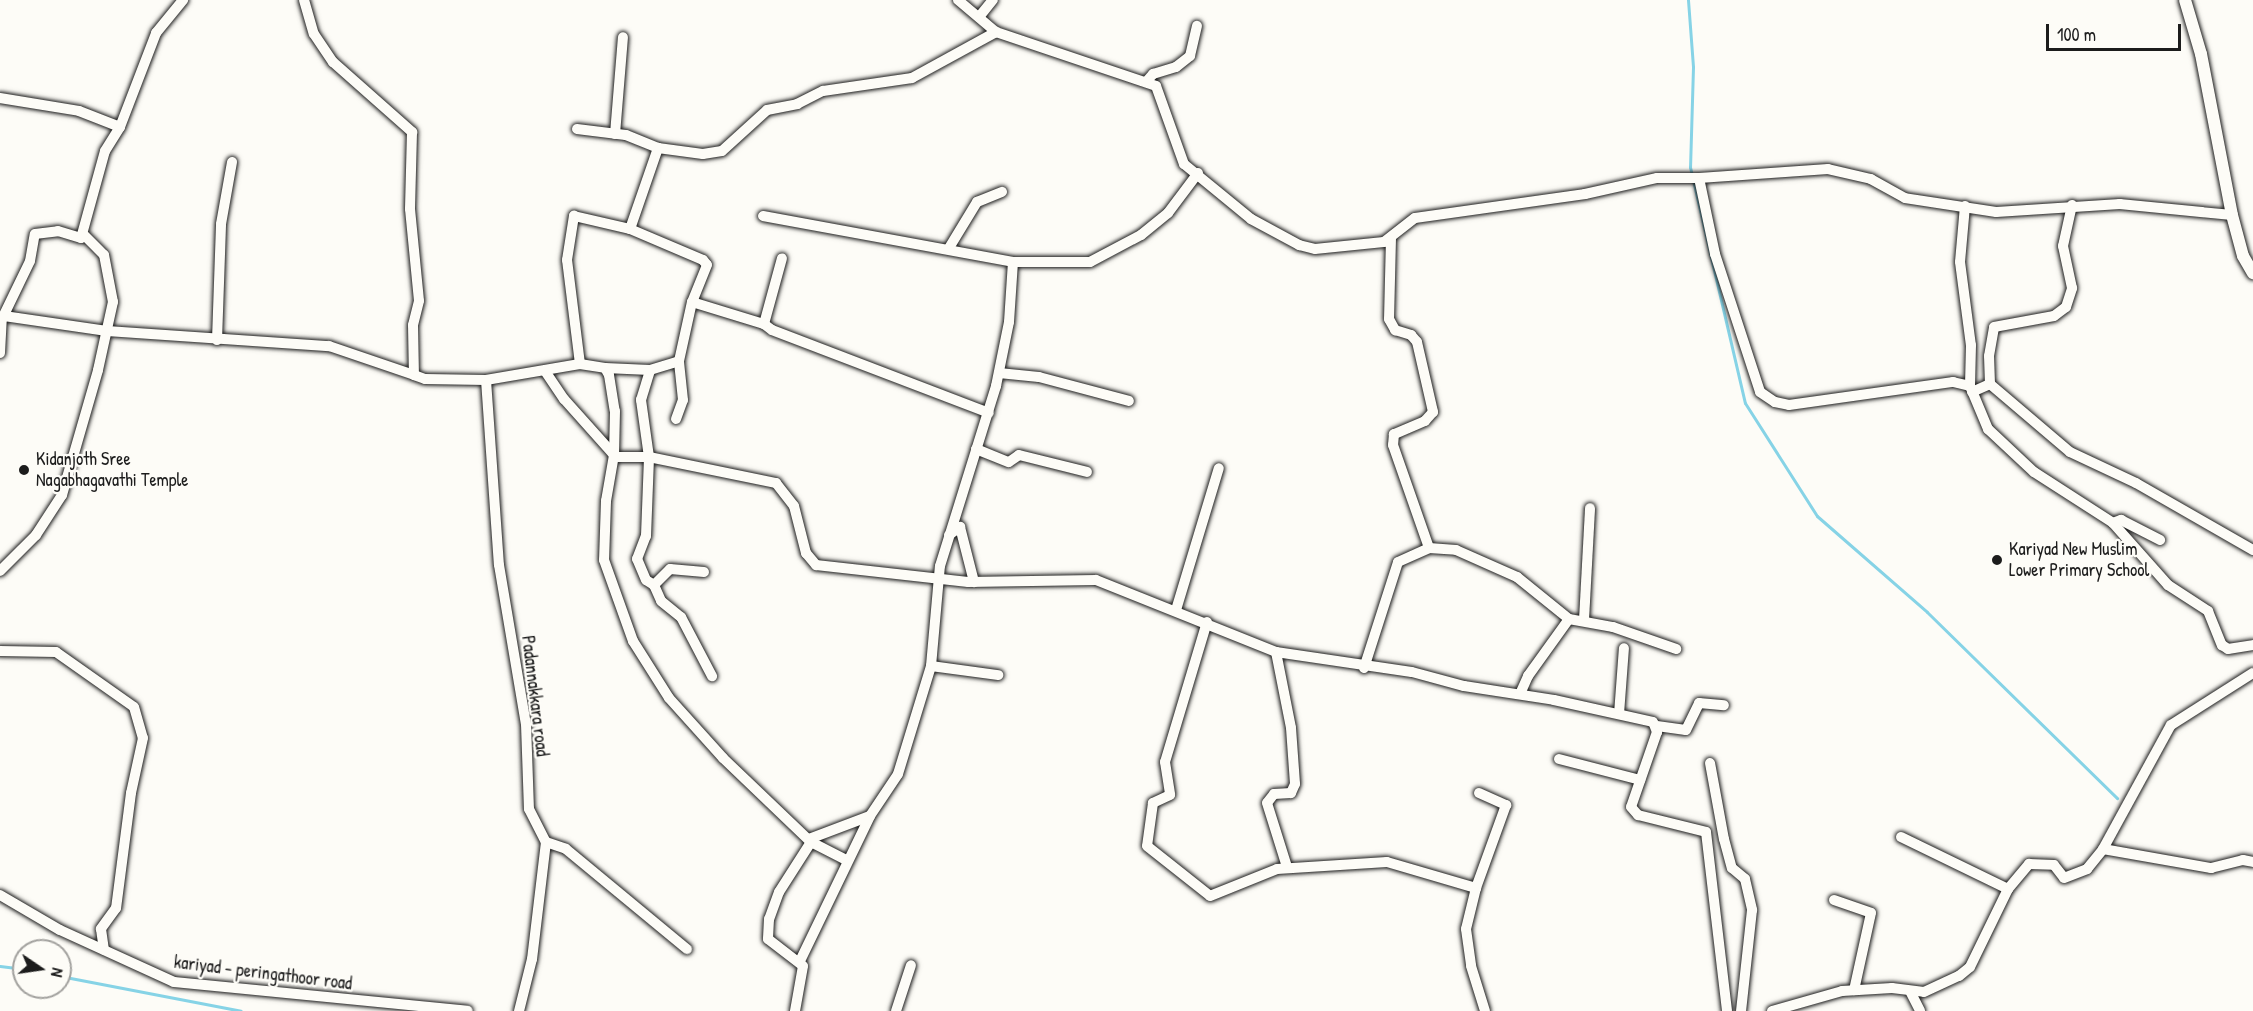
<!DOCTYPE html>
<style>
body{margin:0}
#map{position:relative;width:2253px;height:1011px;overflow:hidden;background:#fdfcf7;font-family:"Patrick Hand",sans-serif}
div>[style]{position:absolute}
[style*='--x']{left:calc(var(--x)*1px);top:calc(var(--y)*1px);width:calc(var(--w)*1px);rotate:calc(var(--a)*1deg)}
.stream>*{height:3px;margin:-1.5px;padding:0 1.5px;transform-origin:1.5px;border-radius:1.5px;background:#86d3e6}
.roads{filter:drop-shadow(0 0 2px #1c1c1c) drop-shadow(0 0 2px #1c1c1c)}
.minor>*{height:10px;margin:-5px;padding:0 5px;transform-origin:5px;border-radius:5px;background:#fdfcf7}
.major>*{height:12px;margin:-6px;padding:0 6px;transform-origin:6px;border-radius:6px;background:#fdfcf7}
.dots>*{width:16px;height:16px;translate:-50% -50%;box-sizing:border-box;border:3px solid #fdfcf7;border-radius:50%}
span{translate:-50% -50%;white-space:nowrap;text-align:center;line-height:1.15;-webkit-text-stroke:4.5px #fdfcf7;paint-order:stroke}
.poi-label{font-size:18px;color:#1c1c1c}
.left{translate:0 -50%;text-align:left}
.street-label{font-size:18px;color:#1c1c1c}
.north{position:absolute;left:12px;top:939px;width:60px;height:60px;box-sizing:border-box;background:#fdfcf7;border:2px solid #a3a29f;border-radius:50%;rotate:103deg;font-size:16px;font-weight:700;line-height:24px;text-align:center;color:#1c1c1c}
.north::after{content:'';display:block;margin:auto;width:21px;height:27px;background:#1c1c1c;clip-path:polygon(50% 0,100% 100%,50% 72%,0 100%)}
.scale{position:absolute;left:2046px;top:24px;width:135px;height:27px;box-sizing:border-box;border:3px solid #1c1c1c;border-top:0;padding-left:8px;font-size:18px;line-height:21px;white-space:nowrap;color:#1c1c1c;-webkit-text-stroke:4px #fdfcf7;paint-order:stroke}
</style>
<div id="map">
<div class="stream">
<i style="--x:1688;--y:0;--w:67;--a:85.7"></i>
<i style="--x:1693;--y:67;--w:100;--a:91.7"></i>
<i style="--x:1690;--y:167;--w:242;--a:76.9"></i>
<i style="--x:1745;--y:403;--w:134;--a:57.5"></i>
<i style="--x:1817;--y:516;--w:146;--a:41.1"></i>
<i style="--x:1927;--y:612;--w:266;--a:44.4"></i>
<i style="--x:0;--y:966;--w:24;--a:7"></i>
<i style="--x:60;--y:976;--w:184;--a:10.9"></i>
</div>
<div class="roads">
<div class="minor">
<i style="--x:304;--y:0;--w:35;--a:74"></i>
<i style="--x:314;--y:34;--w:34;--a:56"></i>
<i style="--x:333;--y:62;--w:106;--a:41.5"></i>
<i style="--x:412;--y:132;--w:77;--a:91.5"></i>
<i style="--x:410;--y:209;--w:92;--a:84.4"></i>
<i style="--x:419;--y:301;--w:25;--a:104"></i>
<i style="--x:413;--y:325;--w:50;--a:88.9"></i>
<i style="--x:414;--y:375;--w:12;--a:20"></i>
<i style="--x:425;--y:379;--w:61;--a:0.9"></i>
<i style="--x:486;--y:380;--w:95;--a:-9.7"></i>
<i style="--x:580;--y:364;--w:25;--a:9"></i>
<i style="--x:605;--y:368;--w:8;--a:60"></i>
<i style="--x:609;--y:375;--w:36;--a:81"></i>
<i style="--x:615;--y:411;--w:44;--a:91.3"></i>
<i style="--x:614;--y:455;--w:47;--a:99.9"></i>
<i style="--x:606;--y:501;--w:59;--a:91.9"></i>
<i style="--x:604;--y:560;--w:86;--a:70.3"></i>
<i style="--x:633;--y:641;--w:67;--a:57.7"></i>
<i style="--x:669;--y:698;--w:81;--a:48"></i>
<i style="--x:723;--y:758;--w:122;--a:43.7"></i>
<i style="--x:811;--y:842;--w:59;--a:122.6"></i>
<i style="--x:779;--y:892;--w:29;--a:110"></i>
<i style="--x:769;--y:919;--w:20;--a:93"></i>
<i style="--x:768;--y:939;--w:44;--a:37.6"></i>
<i style="--x:803;--y:966;--w:46;--a:100.1"></i>
<i style="--x:958;--y:0;--w:50;--a:40.1"></i>
<i style="--x:996;--y:32;--w:169;--a:18.6"></i>
<i style="--x:1156;--y:86;--w:83;--a:70.3"></i>
<i style="--x:1184;--y:164;--w:87;--a:39.4"></i>
<i style="--x:1251;--y:219;--w:55;--a:28.4"></i>
<i style="--x:1299;--y:245;--w:16;--a:14"></i>
<i style="--x:1315;--y:249;--w:69;--a:-5.8"></i>
<i style="--x:1384;--y:242;--w:39;--a:-38"></i>
<i style="--x:1415;--y:218;--w:172;--a:-8"></i>
<i style="--x:1585;--y:194;--w:74;--a:-12.5"></i>
<i style="--x:1657;--y:178;--w:42;--a:0"></i>
<i style="--x:979;--y:17;--w:22;--a:-51"></i>
<i style="--x:1146;--y:82;--w:11;--a:-49"></i>
<i style="--x:1153;--y:74;--w:24;--a:-17"></i>
<i style="--x:1176;--y:67;--w:18;--a:-38"></i>
<i style="--x:1190;--y:56;--w:31;--a:-77"></i>
<i style="--x:0;--y:98;--w:80;--a:9.3"></i>
<i style="--x:79;--y:111;--w:44;--a:21.3"></i>
<i style="--x:120;--y:127;--w:101;--a:-69"></i>
<i style="--x:156;--y:33;--w:43;--a:-50.7"></i>
<i style="--x:577;--y:129;--w:49;--a:7"></i>
<i style="--x:626;--y:135;--w:35;--a:22"></i>
<i style="--x:615;--y:134;--w:97;--a:-85.3"></i>
<i style="--x:1965;--y:206;--w:56;--a:95.1"></i>
<i style="--x:1960;--y:262;--w:84;--a:82.5"></i>
<i style="--x:1971;--y:345;--w:41;--a:91.4"></i>
<i style="--x:2232;--y:215;--w:113;--a:-174.4"></i>
<i style="--x:2120;--y:204;--w:124;--a:176.3"></i>
<i style="--x:1996;--y:212;--w:92;--a:-171.3"></i>
<i style="--x:1905;--y:198;--w:39;--a:-151"></i>
<i style="--x:1871;--y:179;--w:44;--a:-166.9"></i>
<i style="--x:1828;--y:169;--w:129;--a:176"></i>
<i style="--x:1699;--y:178;--w:78;--a:78.1"></i>
<i style="--x:1715;--y:254;--w:145;--a:71.9"></i>
<i style="--x:1760;--y:392;--w:18;--a:34"></i>
<i style="--x:1775;--y:402;--w:14;--a:12"></i>
<i style="--x:1789;--y:405;--w:166;--a:-8"></i>
<i style="--x:1953;--y:382;--w:17;--a:13"></i>
<i style="--x:1970;--y:386;--w:47;--a:67.3"></i>
<i style="--x:1988;--y:429;--w:63;--a:43.1"></i>
<i style="--x:2034;--y:472;--w:94;--a:32.8"></i>
<i style="--x:2113;--y:523;--w:83;--a:48.4"></i>
<i style="--x:2168;--y:585;--w:48;--a:33"></i>
<i style="--x:2208;--y:611;--w:37;--a:68"></i>
<i style="--x:2222;--y:645;--w:7;--a:34"></i>
<i style="--x:2228;--y:649;--w:25;--a:-9"></i>
<i style="--x:763;--y:216;--w:254;--a:10.4"></i>
<i style="--x:1013;--y:262;--w:77;--a:0"></i>
<i style="--x:1090;--y:262;--w:58;--a:-27.9"></i>
<i style="--x:1141;--y:235;--w:35;--a:-39"></i>
<i style="--x:1168;--y:213;--w:50;--a:-53.1"></i>
<i style="--x:630;--y:229;--w:79;--a:23"></i>
<i style="--x:703;--y:260;--w:6;--a:51"></i>
<i style="--x:707;--y:265;--w:40;--a:112"></i>
<i style="--x:1391;--y:238;--w:81;--a:91.4"></i>
<i style="--x:1389;--y:319;--w:13;--a:61"></i>
<i style="--x:1395;--y:330;--w:17;--a:17"></i>
<i style="--x:1411;--y:335;--w:9;--a:49"></i>
<i style="--x:1417;--y:342;--w:72;--a:77.1"></i>
<i style="--x:1433;--y:412;--w:12;--a:132"></i>
<i style="--x:1425;--y:421;--w:34;--a:157"></i>
<i style="--x:1394;--y:434;--w:11;--a:95"></i>
<i style="--x:1393;--y:445;--w:109;--a:70.7"></i>
<i style="--x:949;--y:248;--w:54;--a:-58.7"></i>
<i style="--x:977;--y:202;--w:27;--a:-22"></i>
<i style="--x:4;--y:316;--w:104;--a:8.3"></i>
<i style="--x:107;--y:331;--w:223;--a:3.9"></i>
<i style="--x:329;--y:346;--w:90;--a:18.8"></i>
<i style="--x:764;--y:324;--w:68;--a:-74.7"></i>
<i style="--x:217;--y:340;--w:116;--a:-88"></i>
<i style="--x:221;--y:224;--w:63;--a:-79.9"></i>
<i style="--x:0;--y:353;--w:34;--a:-87"></i>
<i style="--x:2;--y:319;--w:64;--a:-64.2"></i>
<i style="--x:30;--y:261;--w:27;--a:-80"></i>
<i style="--x:35;--y:234;--w:23;--a:-7"></i>
<i style="--x:58;--y:231;--w:24;--a:17"></i>
<i style="--x:81;--y:238;--w:90;--a:-74.6"></i>
<i style="--x:105;--y:151;--w:28;--a:-58"></i>
<i style="--x:580;--y:364;--w:105;--a:-97.1"></i>
<i style="--x:567;--y:260;--w:45;--a:-81"></i>
<i style="--x:574;--y:216;--w:57;--a:13.1"></i>
<i style="--x:630;--y:229;--w:86;--a:-70.9"></i>
<i style="--x:658;--y:148;--w:45;--a:7.6"></i>
<i style="--x:703;--y:154;--w:19;--a:-9"></i>
<i style="--x:722;--y:151;--w:61;--a:-42.3"></i>
<i style="--x:767;--y:110;--w:31;--a:-11"></i>
<i style="--x:797;--y:104;--w:29;--a:-27"></i>
<i style="--x:823;--y:91;--w:90;--a:-8.3"></i>
<i style="--x:912;--y:78;--w:96;--a:-28.7"></i>
<i style="--x:605;--y:368;--w:45;--a:2.5"></i>
<i style="--x:545;--y:371;--w:34;--a:56"></i>
<i style="--x:564;--y:399;--w:75;--a:48.2"></i>
<i style="--x:999;--y:373;--w:40;--a:5.7"></i>
<i style="--x:1039;--y:377;--w:93;--a:14.9"></i>
<i style="--x:486;--y:380;--w:185;--a:86"></i>
<i style="--x:499;--y:565;--w:161;--a:80.4"></i>
<i style="--x:526;--y:724;--w:85;--a:88"></i>
<i style="--x:529;--y:809;--w:37;--a:63"></i>
<i style="--x:546;--y:842;--w:118;--a:96.8"></i>
<i style="--x:532;--y:959;--w:54;--a:104"></i>
<i style="--x:1990;--y:384;--w:105;--a:40.4"></i>
<i style="--x:2070;--y:452;--w:73;--a:25.2"></i>
<i style="--x:2136;--y:483;--w:135;--a:29.8"></i>
<i style="--x:1972;--y:392;--w:20;--a:-24"></i>
<i style="--x:1990;--y:384;--w:28;--a:-92"></i>
<i style="--x:1989;--y:356;--w:29;--a:-80"></i>
<i style="--x:1994;--y:327;--w:61;--a:-10.4"></i>
<i style="--x:2054;--y:316;--w:15;--a:-37"></i>
<i style="--x:2066;--y:307;--w:20;--a:-72"></i>
<i style="--x:2072;--y:288;--w:43;--a:-102.1"></i>
<i style="--x:2063;--y:246;--w:42;--a:-77.6"></i>
<i style="--x:676;--y:419;--w:20;--a:-70"></i>
<i style="--x:683;--y:400;--w:39;--a:-96"></i>
<i style="--x:976;--y:449;--w:35;--a:22"></i>
<i style="--x:1009;--y:462;--w:12;--a:-35"></i>
<i style="--x:1019;--y:455;--w:70;--a:14"></i>
<i style="--x:614;--y:457;--w:35;--a:0"></i>
<i style="--x:649;--y:457;--w:130;--a:11.6"></i>
<i style="--x:776;--y:483;--w:29;--a:52"></i>
<i style="--x:794;--y:506;--w:49;--a:75.7"></i>
<i style="--x:806;--y:553;--w:16;--a:50"></i>
<i style="--x:816;--y:565;--w:153;--a:6.4"></i>
<i style="--x:968;--y:582;--w:128;--a:-0.9"></i>
<i style="--x:1096;--y:580;--w:194;--a:21.8"></i>
<i style="--x:1276;--y:652;--w:137;--a:8.4"></i>
<i style="--x:1412;--y:672;--w:54;--a:15.1"></i>
<i style="--x:1464;--y:686;--w:91;--a:8.8"></i>
<i style="--x:1554;--y:700;--w:101;--a:12.5"></i>
<i style="--x:1653;--y:722;--w:11;--a:68"></i>
<i style="--x:1657;--y:732;--w:79;--a:109.1"></i>
<i style="--x:1631;--y:807;--w:11;--a:49"></i>
<i style="--x:1638;--y:815;--w:70;--a:14"></i>
<i style="--x:1706;--y:832;--w:180;--a:83.3"></i>
<i style="--x:2113;--y:523;--w:9;--a:-21"></i>
<i style="--x:2121;--y:520;--w:44;--a:27.1"></i>
<i style="--x:949;--y:535;--w:14;--a:-36"></i>
<i style="--x:960;--y:527;--w:57;--a:75.7"></i>
<i style="--x:0;--y:571;--w:51;--a:-45"></i>
<i style="--x:36;--y:535;--w:48;--a:-57"></i>
<i style="--x:62;--y:495;--w:130;--a:-73.9"></i>
<i style="--x:98;--y:370;--w:70;--a:-77.6"></i>
<i style="--x:113;--y:302;--w:48;--a:-100.8"></i>
<i style="--x:104;--y:255;--w:30;--a:-135"></i>
<i style="--x:704;--y:572;--w:34;--a:-175"></i>
<i style="--x:670;--y:569;--w:23;--a:135"></i>
<i style="--x:654;--y:585;--w:9;--a:-148"></i>
<i style="--x:646;--y:580;--w:23;--a:-113"></i>
<i style="--x:637;--y:559;--w:25;--a:-69"></i>
<i style="--x:646;--y:536;--w:79;--a:-87.8"></i>
<i style="--x:649;--y:457;--w:58;--a:-98"></i>
<i style="--x:641;--y:400;--w:31;--a:-73"></i>
<i style="--x:650;--y:370;--w:30;--a:-17"></i>
<i style="--x:679;--y:361;--w:60;--a:-77.6"></i>
<i style="--x:692;--y:302;--w:75;--a:17"></i>
<i style="--x:764;--y:324;--w:10;--a:37"></i>
<i style="--x:772;--y:330;--w:232;--a:20.9"></i>
<i style="--x:654;--y:585;--w:17;--a:66"></i>
<i style="--x:661;--y:601;--w:26;--a:39"></i>
<i style="--x:681;--y:617;--w:67;--a:62.3"></i>
<i style="--x:1176;--y:610;--w:148;--a:-73.2"></i>
<i style="--x:1584;--y:620;--w:112;--a:-86.9"></i>
<i style="--x:1207;--y:622;--w:146;--a:106.7"></i>
<i style="--x:1165;--y:762;--w:33;--a:81"></i>
<i style="--x:1170;--y:795;--w:19;--a:155"></i>
<i style="--x:1153;--y:803;--w:43;--a:97.9"></i>
<i style="--x:1147;--y:846;--w:80;--a:38.4"></i>
<i style="--x:1210;--y:896;--w:72;--a:-21.9"></i>
<i style="--x:1277;--y:869;--w:110;--a:-3.6"></i>
<i style="--x:1387;--y:862;--w:93;--a:16.3"></i>
<i style="--x:0;--y:651;--w:56;--a:1"></i>
<i style="--x:56;--y:652;--w:95;--a:35.2"></i>
<i style="--x:134;--y:707;--w:32;--a:74"></i>
<i style="--x:143;--y:738;--w:56;--a:102.3"></i>
<i style="--x:131;--y:793;--w:116;--a:97.4"></i>
<i style="--x:116;--y:908;--w:26;--a:126"></i>
<i style="--x:101;--y:929;--w:21;--a:82"></i>
<i style="--x:1276;--y:652;--w:77;--a:78.8"></i>
<i style="--x:1291;--y:728;--w:56;--a:85.9"></i>
<i style="--x:1295;--y:784;--w:10;--a:114"></i>
<i style="--x:1291;--y:793;--w:17;--a:177"></i>
<i style="--x:1274;--y:794;--w:11;--a:128"></i>
<i style="--x:1267;--y:803;--w:67;--a:72.6"></i>
<i style="--x:931;--y:666;--w:68;--a:7.7"></i>
<i style="--x:1364;--y:668;--w:111;--a:-72.2"></i>
<i style="--x:1398;--y:562;--w:34;--a:-24"></i>
<i style="--x:1429;--y:548;--w:27;--a:4"></i>
<i style="--x:1456;--y:550;--w:67;--a:23.9"></i>
<i style="--x:1517;--y:577;--w:67;--a:38.9"></i>
<i style="--x:1569;--y:619;--w:45;--a:10.3"></i>
<i style="--x:1613;--y:627;--w:67;--a:19.2"></i>
<i style="--x:1520;--y:694;--w:20;--a:-66"></i>
<i style="--x:1528;--y:676;--w:70;--a:-54.3"></i>
<i style="--x:1619;--y:714;--w:66;--a:-85.7"></i>
<i style="--x:1657;--y:726;--w:29;--a:8"></i>
<i style="--x:1686;--y:730;--w:30;--a:-64"></i>
<i style="--x:1699;--y:703;--w:25;--a:5"></i>
<i style="--x:1559;--y:759;--w:84;--a:14.5"></i>
<i style="--x:1710;--y:763;--w:77;--a:79.6"></i>
<i style="--x:1724;--y:839;--w:30;--a:75"></i>
<i style="--x:1732;--y:868;--w:17;--a:40"></i>
<i style="--x:1745;--y:879;--w:32;--a:77"></i>
<i style="--x:1752;--y:910;--w:102;--a:96.2"></i>
<i style="--x:1479;--y:793;--w:30;--a:24"></i>
<i style="--x:1506;--y:805;--w:88;--a:109.9"></i>
<i style="--x:1476;--y:888;--w:42;--a:103.7"></i>
<i style="--x:1466;--y:929;--w:37;--a:82"></i>
<i style="--x:1471;--y:966;--w:47;--a:72.7"></i>
<i style="--x:1901;--y:837;--w:119;--a:25.9"></i>
<i style="--x:809;--y:839;--w:65;--a:-20.7"></i>
<i style="--x:870;--y:816;--w:50;--a:-56.3"></i>
<i style="--x:898;--y:774;--w:113;--a:-73"></i>
<i style="--x:931;--y:666;--w:100;--a:-84.9"></i>
<i style="--x:940;--y:566;--w:189;--a:-72.7"></i>
<i style="--x:996;--y:386;--w:65;--a:-78.5"></i>
<i style="--x:1009;--y:322;--w:60;--a:-86.2"></i>
<i style="--x:546;--y:842;--w:21;--a:19"></i>
<i style="--x:566;--y:849;--w:157;--a:39.6"></i>
<i style="--x:811;--y:842;--w:39;--a:27"></i>
<i style="--x:2103;--y:849;--w:110;--a:10"></i>
<i style="--x:2211;--y:868;--w:33;--a:-14"></i>
<i style="--x:2243;--y:860;--w:10;--a:11"></i>
<i style="--x:0;--y:895;--w:69;--a:30.3"></i>
<i style="--x:60;--y:930;--w:125;--a:24.5"></i>
<i style="--x:174;--y:982;--w:295;--a:5.6"></i>
<i style="--x:1834;--y:900;--w:39;--a:19"></i>
<i style="--x:1871;--y:913;--w:79;--a:102.4"></i>
<i style="--x:800;--y:961;--w:161;--a:-64.2"></i>
<i style="--x:1911;--y:993;--w:20;--a:63"></i>
<i style="--x:896;--y:1011;--w:48;--a:-71.9"></i>
<i style="--x:1772;--y:1011;--w:73;--a:-15.9"></i>
<i style="--x:1842;--y:991;--w:50;--a:-3.4"></i>
<i style="--x:1892;--y:988;--w:32;--a:7"></i>
<i style="--x:1924;--y:992;--w:38;--a:-25"></i>
<i style="--x:1959;--y:976;--w:14;--a:-39"></i>
<i style="--x:1970;--y:967;--w:87;--a:-64"></i>
<i style="--x:2008;--y:889;--w:33;--a:-50"></i>
<i style="--x:2029;--y:864;--w:25;--a:2"></i>
<i style="--x:2054;--y:865;--w:16;--a:52"></i>
<i style="--x:2064;--y:878;--w:25;--a:-21"></i>
<i style="--x:2087;--y:869;--w:26;--a:-51"></i>
<i style="--x:2103;--y:849;--w:141;--a:-61.3"></i>
<i style="--x:2171;--y:725;--w:97;--a:-32.4"></i>
</div>
<div class="major">
<i style="--x:2185;--y:0;--w:56;--a:73.5"></i>
<i style="--x:2201;--y:54;--w:164;--a:79.1"></i>
<i style="--x:2232;--y:215;--w:42;--a:75"></i>
<i style="--x:2243;--y:256;--w:20;--a:60"></i>
</div>
</div>
<div class="dots">
<i style="left:24px;top:470px;background:#1c1c1c"></i>
<i style="left:1997px;top:560px;background:#1c1c1c"></i>
</div>
<div class="poi-label">
<span class="left" style="left:36px;top:470px">Kidanjoth Sree<br>Nagabhagavathi Temple</span>
<span class="left" style="left:2009px;top:560px">Kariyad New Muslim<br>Lower Primary School</span>
</div>
<div class="street-label">
<span style="left:535px;top:696px;rotate:83deg">Padannakkara road</span>
<span style="left:263px;top:973px;rotate:7deg">kariyad - peringathoor road</span>
</div>
<div class="north">N</div>
<div class="scale">100 m</div>
</div>
